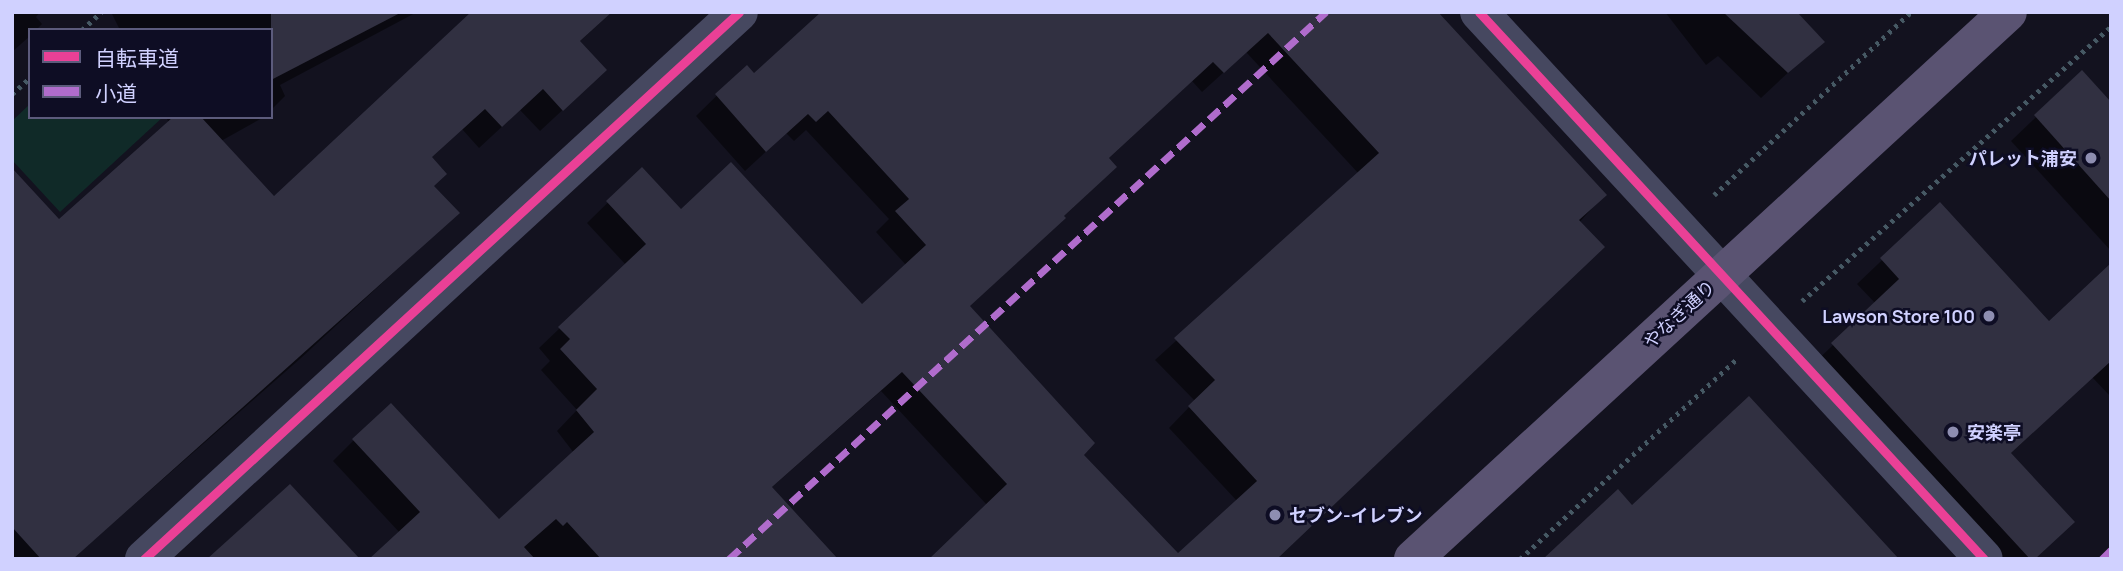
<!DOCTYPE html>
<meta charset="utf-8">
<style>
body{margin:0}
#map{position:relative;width:2123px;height:571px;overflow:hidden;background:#13121f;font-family:Manrope,"Noto Sans JP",sans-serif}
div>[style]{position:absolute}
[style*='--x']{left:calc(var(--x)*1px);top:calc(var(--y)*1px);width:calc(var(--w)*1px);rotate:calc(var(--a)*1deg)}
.green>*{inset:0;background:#102a28}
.shadow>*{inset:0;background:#0007}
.building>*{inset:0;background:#313041}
.path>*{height:4.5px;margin-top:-2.25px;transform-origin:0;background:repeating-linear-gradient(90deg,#465964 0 3.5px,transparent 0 8.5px)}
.minor>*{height:38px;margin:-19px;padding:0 19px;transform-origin:19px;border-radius:19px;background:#464860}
.major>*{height:38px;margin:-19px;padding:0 19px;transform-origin:19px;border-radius:19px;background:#5a5372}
.quiet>*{height:7px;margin-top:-3.5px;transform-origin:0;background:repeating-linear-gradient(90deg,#b06ccc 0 14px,transparent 0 21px)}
.cycleway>*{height:9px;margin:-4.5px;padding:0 4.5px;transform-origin:4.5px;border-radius:4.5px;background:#ea4096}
.dots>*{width:19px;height:19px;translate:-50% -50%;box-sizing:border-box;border:4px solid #0e0d24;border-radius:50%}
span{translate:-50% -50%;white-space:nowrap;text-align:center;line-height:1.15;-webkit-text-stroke:5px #0e0d24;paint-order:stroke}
.poi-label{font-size:18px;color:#d0d1ff;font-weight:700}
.right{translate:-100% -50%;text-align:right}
.left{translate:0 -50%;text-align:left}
.street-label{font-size:18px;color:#d0d1ff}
.frame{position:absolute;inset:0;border:14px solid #d0d1ff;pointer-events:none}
.legend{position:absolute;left:28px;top:28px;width:245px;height:91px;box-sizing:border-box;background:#0e0d24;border:2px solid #5c5b7c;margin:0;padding:9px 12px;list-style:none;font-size:21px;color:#d0d1ff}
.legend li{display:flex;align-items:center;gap:14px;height:35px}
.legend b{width:35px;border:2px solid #5c5b7c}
</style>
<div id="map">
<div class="green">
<i style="clip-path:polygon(30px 104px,30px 117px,163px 117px,60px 212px,12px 160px,12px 121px)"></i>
</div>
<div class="shadow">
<i style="clip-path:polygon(12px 12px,40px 12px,36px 17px,42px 24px,36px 30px,30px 30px,30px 36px,12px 52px)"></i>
<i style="clip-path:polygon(111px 12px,417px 12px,280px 85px,285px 96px,271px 110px,271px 30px,120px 30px)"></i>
<i style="clip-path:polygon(612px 12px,579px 42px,583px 91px,540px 131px,520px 110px,479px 148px,462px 129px,430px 158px,432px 186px,458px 213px,301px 358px,72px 559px,12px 559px,12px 171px,59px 222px,169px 123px,166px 117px,264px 117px,221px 141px,274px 198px)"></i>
<i style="clip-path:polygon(evenodd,1435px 12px,1604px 195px,1276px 559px,932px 559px,987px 505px,881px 391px,771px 488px,835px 559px,372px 559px,400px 533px,333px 461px,354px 440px,498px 522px,574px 453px,557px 431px,577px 410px,541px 370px,550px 361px,539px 348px,626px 265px,587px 223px,642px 169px,681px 211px,862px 306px,906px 265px,876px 232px,889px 219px,806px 130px,794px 141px,786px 133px,745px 171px,696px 116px,746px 67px,754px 76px,1435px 12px,1246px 52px,1359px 174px,1155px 360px,1195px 401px,1169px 428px,1237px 501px,1178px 557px,1082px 455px,968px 306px,1095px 187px,1108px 159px,1192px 81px,1202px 92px,1246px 52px)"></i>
<i style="clip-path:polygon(1665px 12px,1795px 12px,1822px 41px,1761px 98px,1718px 56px,1706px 65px)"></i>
<i style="clip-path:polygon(2082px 73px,2111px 104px,2111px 251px,2011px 141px)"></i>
<i style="clip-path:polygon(1940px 205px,2049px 323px,2111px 266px,2111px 397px,2092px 377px,2010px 454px,2035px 559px,1984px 559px,1809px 368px,1876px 304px,1857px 284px)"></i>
</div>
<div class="building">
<i style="clip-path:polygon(271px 12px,402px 12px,271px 80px)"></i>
<i style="clip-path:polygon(471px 12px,612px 12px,580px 41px,607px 70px,563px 111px,543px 89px,502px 127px,485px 109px,432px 157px,447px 174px,434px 186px,460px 213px,73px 559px,41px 559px,12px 527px,12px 168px,59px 219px,173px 117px,201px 117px,274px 196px)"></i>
<i style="clip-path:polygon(evenodd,821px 12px,1438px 12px,1607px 195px,1579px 220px,1605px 247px,1277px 559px,929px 559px,1007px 484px,902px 372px,772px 487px,838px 559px,601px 559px,567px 522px,563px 526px,556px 519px,524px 547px,535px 559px,369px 559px,420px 512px,352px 439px,391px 403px,499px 519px,594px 432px,576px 410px,597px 389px,560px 349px,570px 339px,558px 327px,646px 244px,606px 201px,642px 167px,681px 209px,731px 162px,862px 304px,926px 245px,895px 211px,909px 199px,828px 111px,816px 122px,808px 114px,766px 152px,715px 94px,747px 65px,754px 73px,821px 12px,1268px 33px,1379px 153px,1174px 338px,1215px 380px,1188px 406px,1257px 481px,1178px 553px,1084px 455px,1095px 443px,970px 306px,1066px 218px,1064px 216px,1117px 167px,1109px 158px,1213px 62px,1224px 73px,1268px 33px)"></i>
<i style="clip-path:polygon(1723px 12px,1797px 12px,1825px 42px,1788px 73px)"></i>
<i style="clip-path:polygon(2082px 70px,2111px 102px,2111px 201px,2034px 115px)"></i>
<i style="clip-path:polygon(1940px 202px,2049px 321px,2111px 263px,2111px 361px,2011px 453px,2075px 522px,2035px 559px,2030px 559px,1831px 343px,1899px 279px,1880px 258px)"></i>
<i style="clip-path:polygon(1749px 396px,1899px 559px,1543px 559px,1618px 489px,1632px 505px)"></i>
<i style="clip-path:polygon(290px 484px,360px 559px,207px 559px)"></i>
</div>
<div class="path">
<i style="--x:82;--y:30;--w:26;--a:-43"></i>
<i style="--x:12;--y:94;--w:24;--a:-42"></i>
<i style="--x:1714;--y:195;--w:269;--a:-42.9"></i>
<i style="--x:1802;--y:301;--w:413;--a:-41.6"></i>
<i style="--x:1520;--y:559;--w:297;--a:-42.7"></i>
</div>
<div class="minor">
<i style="--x:1479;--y:12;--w:744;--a:47.29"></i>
<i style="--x:144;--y:559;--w:808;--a:-42.59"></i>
</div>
<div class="major">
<i style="--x:1413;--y:559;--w:808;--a:-42.59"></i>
</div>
<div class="quiet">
<i style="--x:729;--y:559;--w:810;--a:-42.5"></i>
<i style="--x:2102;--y:559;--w:13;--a:-45"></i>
</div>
<div class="cycleway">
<i style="--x:1479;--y:12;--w:744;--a:47.29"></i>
<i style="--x:144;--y:559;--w:808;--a:-42.59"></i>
</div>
<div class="dots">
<i style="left:2091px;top:158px;background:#8e8eb1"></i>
<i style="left:1989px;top:316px;background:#8e8eb1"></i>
<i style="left:1953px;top:432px;background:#8e8eb1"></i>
<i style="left:1275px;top:515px;background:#8e8eb1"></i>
</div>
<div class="poi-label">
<span class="right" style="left:2077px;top:158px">パレット浦安</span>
<span class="right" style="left:1975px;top:316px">Lawson Store 100</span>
<span class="left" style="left:1967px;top:432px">安楽亭</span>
<span class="left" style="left:1289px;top:515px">セブン-イレブン</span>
</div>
<div class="street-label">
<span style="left:1679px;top:314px;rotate:-43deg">やなぎ通り</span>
</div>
<div class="frame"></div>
<ul class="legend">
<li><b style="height:9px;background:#ea4096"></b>自転車道</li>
<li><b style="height:9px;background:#b06ccc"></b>小道</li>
</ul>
</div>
